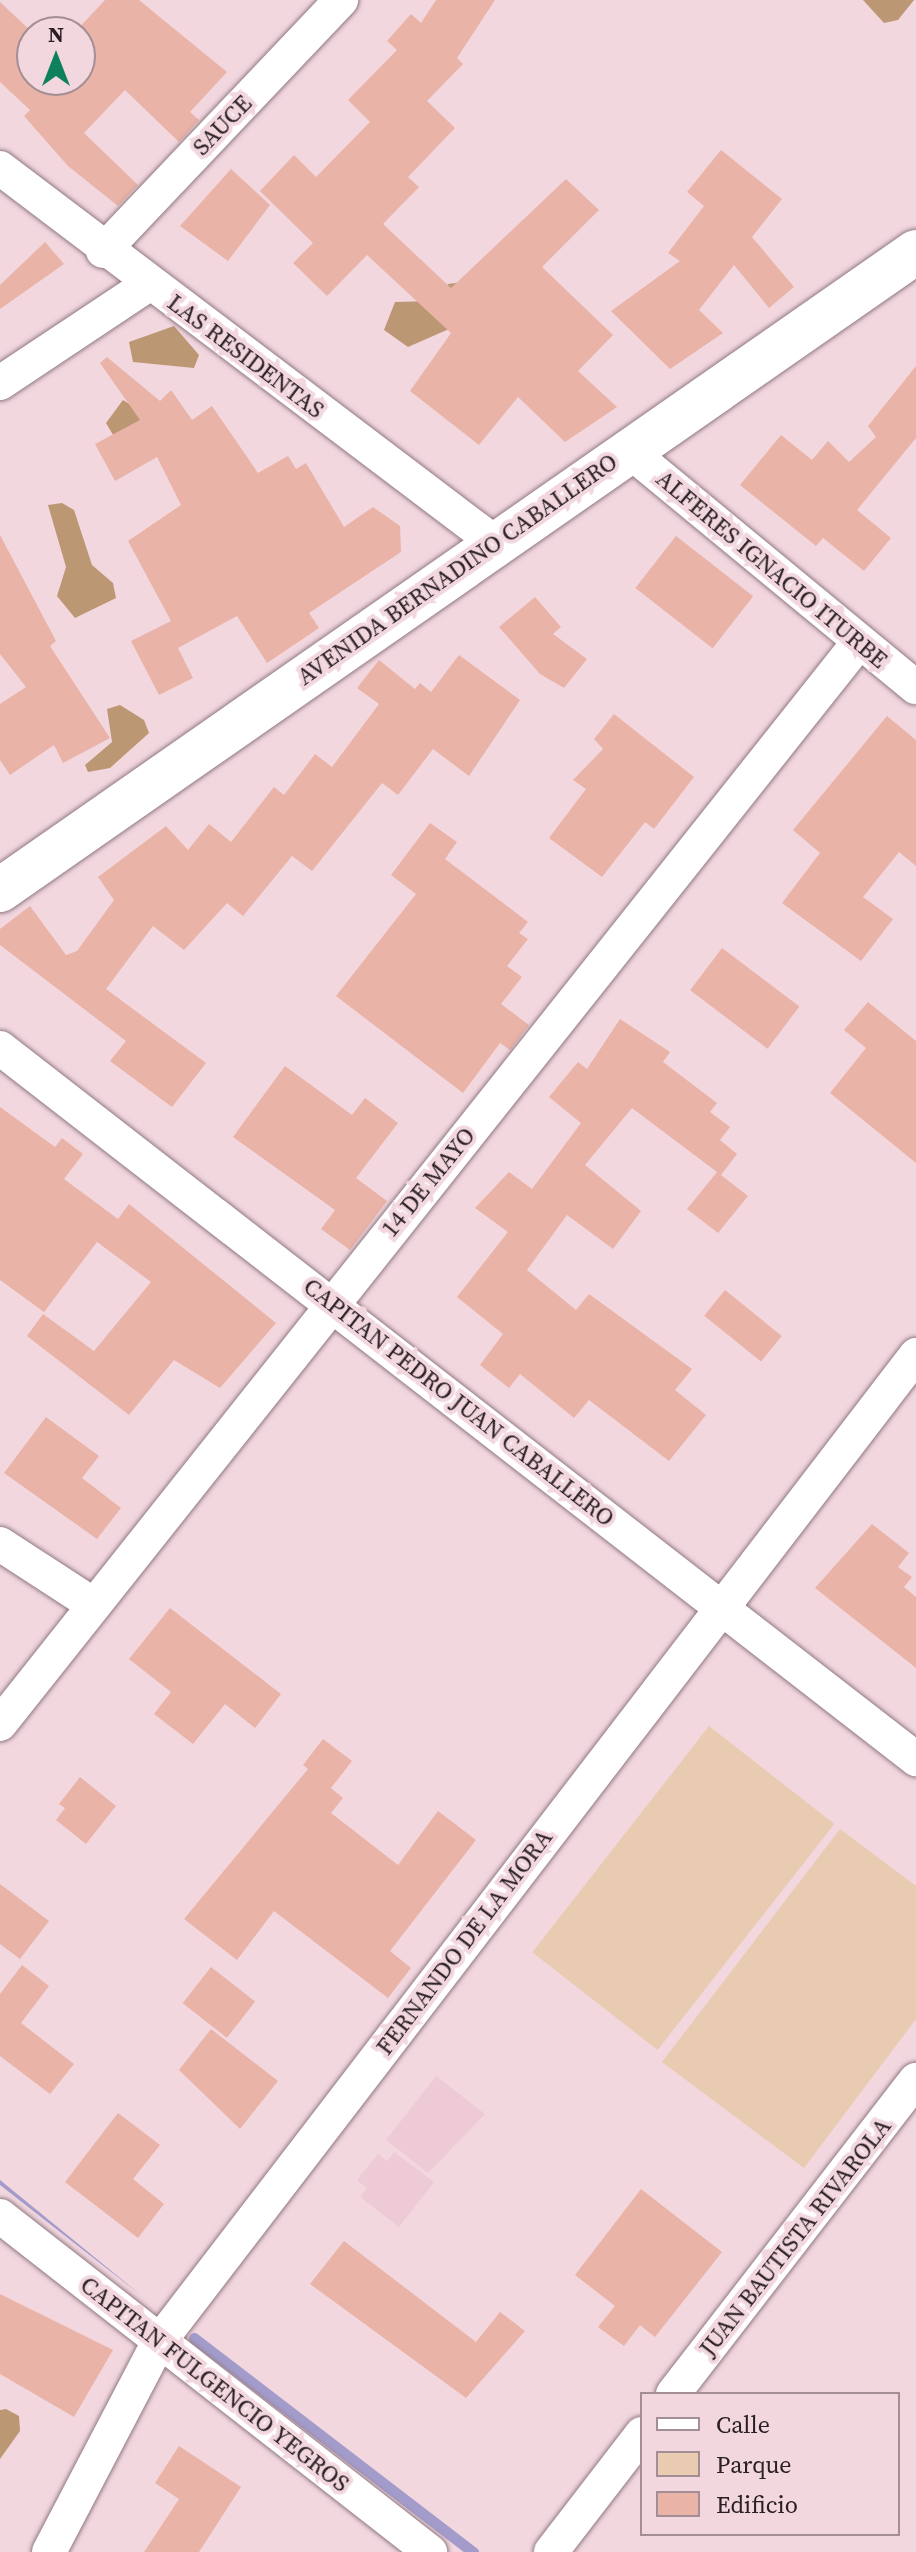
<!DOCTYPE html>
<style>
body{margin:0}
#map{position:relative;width:916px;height:2552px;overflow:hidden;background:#f2d7df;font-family:"Source Serif 4",serif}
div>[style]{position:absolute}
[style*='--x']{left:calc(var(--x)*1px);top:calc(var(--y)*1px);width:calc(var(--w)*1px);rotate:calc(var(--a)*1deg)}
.built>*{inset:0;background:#edcad5}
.green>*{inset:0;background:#e8cbb1;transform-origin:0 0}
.forest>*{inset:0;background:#bc9773}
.water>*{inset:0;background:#a39ccb}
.stream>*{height:11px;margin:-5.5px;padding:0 5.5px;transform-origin:5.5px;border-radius:5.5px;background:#a39ccb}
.building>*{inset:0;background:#eab3a7;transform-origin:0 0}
.roads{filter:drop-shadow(0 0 2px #917980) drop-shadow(0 0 2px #917980)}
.street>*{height:34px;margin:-17px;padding:0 17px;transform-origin:17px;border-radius:17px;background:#fff}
.secondary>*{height:44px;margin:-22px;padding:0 22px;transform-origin:22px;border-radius:22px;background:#fff}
span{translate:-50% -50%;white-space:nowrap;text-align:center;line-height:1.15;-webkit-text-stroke:8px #f2d7df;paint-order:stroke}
.street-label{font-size:24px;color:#2a2023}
.legend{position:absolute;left:640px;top:2392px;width:260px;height:144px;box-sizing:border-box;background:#f2d7df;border:2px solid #a28e94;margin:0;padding:10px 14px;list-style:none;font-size:24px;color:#2a2023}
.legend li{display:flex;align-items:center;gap:16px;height:40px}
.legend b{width:40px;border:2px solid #a28e94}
.north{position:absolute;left:16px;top:16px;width:80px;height:80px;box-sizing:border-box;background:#f2d7df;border:2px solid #a28e94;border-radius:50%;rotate:0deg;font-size:22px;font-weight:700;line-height:32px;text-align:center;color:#2a2023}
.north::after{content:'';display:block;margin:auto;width:28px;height:36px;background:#0f805e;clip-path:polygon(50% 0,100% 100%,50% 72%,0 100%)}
</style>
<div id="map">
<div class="built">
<i style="clip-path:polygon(436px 2076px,485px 2114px,428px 2173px,386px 2140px)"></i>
<i style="clip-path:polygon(394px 2152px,434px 2182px,399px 2227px,360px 2197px,367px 2188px,357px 2180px,378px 2154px,387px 2161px)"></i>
</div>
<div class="green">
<i style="left:709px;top:1726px;width:159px;height:287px;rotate:38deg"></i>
<i style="clip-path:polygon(840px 1829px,916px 1886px,916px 2019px,804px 2168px,662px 2062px)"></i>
</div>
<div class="forest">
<i style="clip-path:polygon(863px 0,914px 0,898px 20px,884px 23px)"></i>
<i style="clip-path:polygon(463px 282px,449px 329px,408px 347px,384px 330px,395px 302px,432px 301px,448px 284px)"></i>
<i style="clip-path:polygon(174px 326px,199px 355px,194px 368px,133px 362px,129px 342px)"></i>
<i style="clip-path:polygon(123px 400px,152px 418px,116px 440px,106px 423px)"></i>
<i style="clip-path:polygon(62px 503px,74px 510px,92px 565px,113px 583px,116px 598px,75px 618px,57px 596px,66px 567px,48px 505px)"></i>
<i style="clip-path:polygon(120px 705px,144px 720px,149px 733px,110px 768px,88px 772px,85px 765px,112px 742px,107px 709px)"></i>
<i style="clip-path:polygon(6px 2409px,19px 2416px,20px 2431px,0 2459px,0 2410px)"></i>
</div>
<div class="water">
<i style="clip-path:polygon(0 2180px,142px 2296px,0 2185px)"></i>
</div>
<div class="stream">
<i style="--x:194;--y:2338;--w:352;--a:37.5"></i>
</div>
<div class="building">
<i style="clip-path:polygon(105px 0,139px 0,227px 72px,190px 112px,199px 120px,179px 142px,125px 90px,84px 133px,138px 185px,118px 206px,68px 166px,24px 116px,30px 110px,0 82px,0 2px,32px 32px,32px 80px,80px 80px,75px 32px)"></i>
<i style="clip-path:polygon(436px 0,495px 0,457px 58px,463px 64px,427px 101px,455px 128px,408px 177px,419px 187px,383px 224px,451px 288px,566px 179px,599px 210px,542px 267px,613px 335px,578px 371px,617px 407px,565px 442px,518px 397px,479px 445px,410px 391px,451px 333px,367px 255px,327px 296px,293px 263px,313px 243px,260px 191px,294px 155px,316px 177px,370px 122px,348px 100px,397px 50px,387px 41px,411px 14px,421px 23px)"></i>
<i style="clip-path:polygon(721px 150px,782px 199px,752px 237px,794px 287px,769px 308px,734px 265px,699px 310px,723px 333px,670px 369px,611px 311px,680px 261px,668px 253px,704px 206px,687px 192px)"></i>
<i style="clip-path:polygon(231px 169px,270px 205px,228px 261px,180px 226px)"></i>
<i style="clip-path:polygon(45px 242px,64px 264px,0 309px,0 285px)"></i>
<i style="clip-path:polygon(107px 357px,160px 401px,171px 390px,192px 420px,212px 406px,258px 473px,288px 456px,296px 469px,306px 463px,344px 527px,373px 507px,400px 526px,401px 552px,309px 613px,319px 628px,267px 663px,237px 616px,178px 648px,193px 678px,159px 695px,131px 641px,171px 621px,128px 541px,181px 505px,157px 457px,115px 481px,95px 444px,140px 420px,100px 363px)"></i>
<i style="clip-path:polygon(916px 366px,916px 438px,857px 510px,891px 538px,864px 571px,823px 538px,816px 546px,740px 485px,781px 435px,812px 460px,828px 441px,849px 462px,876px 437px,868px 426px)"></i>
<i style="clip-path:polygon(0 535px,56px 641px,50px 646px,110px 738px,63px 763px,54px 745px,10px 775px,0 760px,0 704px,26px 687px,0 654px)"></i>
<i style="left:676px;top:536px;width:98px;height:66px;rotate:38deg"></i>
<i style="clip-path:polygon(535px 597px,561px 627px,553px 634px,587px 659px,564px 688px,540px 674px,499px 627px)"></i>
<i style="clip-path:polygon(459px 655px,520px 700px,469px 776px,433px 749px,398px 795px,382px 783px,312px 871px,292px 856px,243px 916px,227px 903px,184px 950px,153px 926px,106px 989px,206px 1063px,172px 1107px,110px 1061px,126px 1041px,0 945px,0 929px,30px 906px,66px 955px,77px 951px,114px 900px,98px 877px,166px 826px,188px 850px,209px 824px,231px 842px,274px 787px,284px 795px,315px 754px,332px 767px,379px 704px,357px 688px,379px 660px,415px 689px,420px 683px,431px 692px)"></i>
<i style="clip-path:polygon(614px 714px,694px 777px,654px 829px,645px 822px,602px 877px,549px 838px,586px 789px,573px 780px,603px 749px,594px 739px)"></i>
<i style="clip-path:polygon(887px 716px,916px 740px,916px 866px,899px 852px,863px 897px,893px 919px,861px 961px,782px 903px,820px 853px,793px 830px)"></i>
<i style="clip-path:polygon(430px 823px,457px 842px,445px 859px,528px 922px,519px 933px,528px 939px,507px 966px,522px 977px,501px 1004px,529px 1025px,510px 1050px,500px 1043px,463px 1093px,336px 996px,416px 894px,391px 875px)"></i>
<i style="left:722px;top:948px;width:97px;height:53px;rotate:37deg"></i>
<i style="clip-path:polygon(868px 1002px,916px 1041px,916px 1163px,830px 1093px,866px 1048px,844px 1030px)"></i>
<i style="clip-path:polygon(620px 1019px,670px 1052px,663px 1062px,717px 1103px,710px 1112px,730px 1127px,720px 1140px,737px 1154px,721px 1175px,748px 1196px,718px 1233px,687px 1209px,717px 1172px,632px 1108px,585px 1165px,641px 1211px,613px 1249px,567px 1215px,527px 1270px,576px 1310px,589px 1294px,692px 1369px,675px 1390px,706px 1415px,669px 1461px,589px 1400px,574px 1418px,520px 1374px,509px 1388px,480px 1365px,503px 1334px,457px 1297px,508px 1232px,475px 1208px,509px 1172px,532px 1189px,581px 1123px,549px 1097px,578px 1062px,587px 1069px)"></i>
<i style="clip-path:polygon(285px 1066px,352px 1115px,365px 1098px,398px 1123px,356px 1178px,387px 1201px,350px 1250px,321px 1229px,335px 1210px,233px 1137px)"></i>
<i style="clip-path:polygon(0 1107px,55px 1147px,62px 1138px,83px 1154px,64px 1179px,118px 1219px,129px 1204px,276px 1323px,220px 1388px,174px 1360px,129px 1415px,27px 1336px,43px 1314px,94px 1351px,151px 1282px,97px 1242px,44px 1312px,0 1280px)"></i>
<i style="left:725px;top:1290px;width:73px;height:33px;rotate:39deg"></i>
<i style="clip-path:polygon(46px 1417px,99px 1456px,82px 1478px,121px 1508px,97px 1539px,4px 1473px)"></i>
<i style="clip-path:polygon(872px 1524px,909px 1553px,898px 1567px,912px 1577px,904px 1587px,916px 1597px,916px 1668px,815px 1588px)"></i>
<i style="clip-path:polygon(170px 1608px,281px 1694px,255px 1728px,225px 1704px,193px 1744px,154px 1714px,171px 1692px,129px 1659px)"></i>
<i style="clip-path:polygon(323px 1739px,352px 1761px,331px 1788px,343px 1798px,331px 1813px,398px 1865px,438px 1811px,476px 1840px,390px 1951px,411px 1968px,388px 1998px,274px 1911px,237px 1960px,184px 1919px,308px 1769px,303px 1765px)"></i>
<i style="clip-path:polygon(80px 1777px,116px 1806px,86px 1844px,56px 1820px,65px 1808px,59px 1804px)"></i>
<i style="clip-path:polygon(0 1884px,49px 1921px,20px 1959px,0 1944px)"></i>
<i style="clip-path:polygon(22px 1965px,49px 1986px,21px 2023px,74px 2064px,50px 2094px,0 2056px,0 1994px)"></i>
<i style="left:211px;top:1967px;width:56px;height:46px;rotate:38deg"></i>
<i style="clip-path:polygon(211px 2029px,278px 2081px,240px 2129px,179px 2070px)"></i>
<i style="clip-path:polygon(118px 2113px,160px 2145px,133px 2179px,164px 2204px,138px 2238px,65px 2182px)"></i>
<i style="clip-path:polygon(641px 2189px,722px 2252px,655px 2337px,640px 2325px,624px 2346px,598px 2327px,615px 2306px,575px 2275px)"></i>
<i style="clip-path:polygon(344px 2241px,476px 2342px,500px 2312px,525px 2331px,466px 2398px,310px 2284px)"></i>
<i style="clip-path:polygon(0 2294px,113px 2350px,74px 2417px,0 2374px)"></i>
<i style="clip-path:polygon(179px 2446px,241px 2487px,199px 2552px,144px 2552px,179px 2499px,155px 2483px)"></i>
</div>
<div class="roads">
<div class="street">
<i style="--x:0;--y:168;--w:620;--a:37.13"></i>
<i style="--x:103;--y:251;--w:346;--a:-46.5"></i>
<i style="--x:0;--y:383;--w:179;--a:-33.6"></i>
<i style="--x:628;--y:450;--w:373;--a:39.5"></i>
<i style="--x:0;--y:1048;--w:1160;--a:37.82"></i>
<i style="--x:0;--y:1544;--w:112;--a:33"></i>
<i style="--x:0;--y:1724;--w:1382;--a:-51.55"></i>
<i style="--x:0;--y:2216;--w:546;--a:38"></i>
<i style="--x:673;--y:2394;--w:397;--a:-52.3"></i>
<i style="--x:49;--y:2552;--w:237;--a:-62.4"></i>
<i style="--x:159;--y:2342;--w:1244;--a:-52.51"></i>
<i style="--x:551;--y:2552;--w:149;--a:-52.4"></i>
</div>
<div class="secondary">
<i style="--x:0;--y:890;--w:1116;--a:-34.86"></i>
</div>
</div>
<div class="street-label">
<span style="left:222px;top:125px;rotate:-46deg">SAUCE</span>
<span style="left:246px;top:356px;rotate:37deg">LAS RESIDENTAS</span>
<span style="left:457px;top:569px;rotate:-35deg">AVENIDA BERNADINO CABALLERO</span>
<span style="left:772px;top:569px;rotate:40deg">ALFERES IGNACIO ITURBE</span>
<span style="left:428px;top:1182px;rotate:-51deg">14 DE MAYO</span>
<span style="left:459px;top:1402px;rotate:38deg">CAPITAN PEDRO JUAN CABALLERO</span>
<span style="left:464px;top:1942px;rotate:-53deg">FERNANDO DE LA MORA</span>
<span style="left:795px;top:2237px;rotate:-52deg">JUAN BAUTISTA RIVAROLA</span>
<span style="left:215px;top:2384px;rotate:38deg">CAPITAN FULGENCIO YEGROS</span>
</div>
<ul class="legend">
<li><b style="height:10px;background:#fff"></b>Calle</li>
<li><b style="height:22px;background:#e8cbb1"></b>Parque</li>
<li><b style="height:22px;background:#eab3a7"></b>Edificio</li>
</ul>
<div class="north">N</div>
</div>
